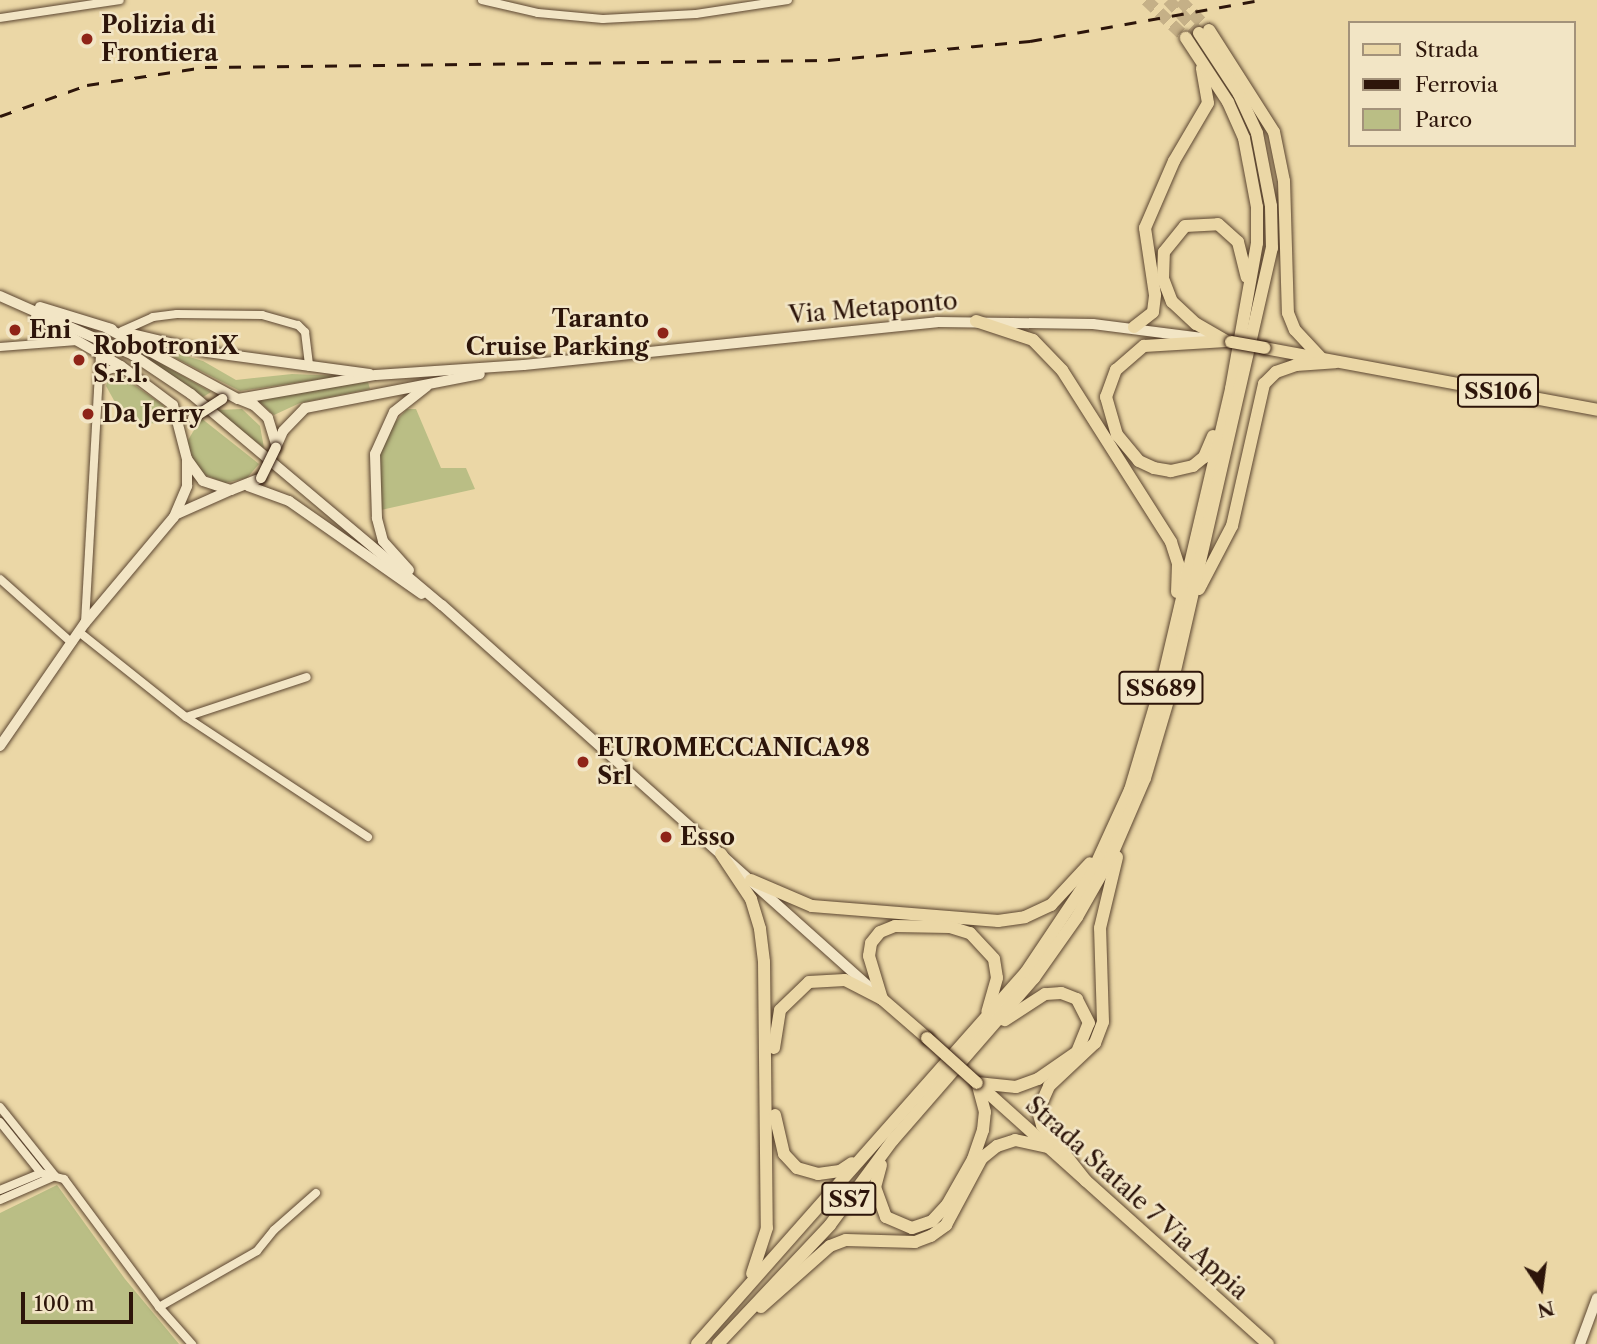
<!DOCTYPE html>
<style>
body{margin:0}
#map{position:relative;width:1597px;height:1344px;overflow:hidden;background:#ebd7a6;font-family:"Libre Caslon Text",serif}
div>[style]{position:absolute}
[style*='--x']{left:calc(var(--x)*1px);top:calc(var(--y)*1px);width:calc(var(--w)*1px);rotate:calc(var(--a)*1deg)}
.green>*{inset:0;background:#babe85}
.trunk-tunnel>*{height:12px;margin-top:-6px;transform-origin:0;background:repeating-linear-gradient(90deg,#c5b087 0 12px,transparent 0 18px)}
.roads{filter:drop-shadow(0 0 2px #5c4631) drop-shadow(0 0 2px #5c4631)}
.minor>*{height:8px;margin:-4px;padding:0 4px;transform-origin:4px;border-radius:4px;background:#f2e5c5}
.tertiary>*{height:10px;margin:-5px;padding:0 5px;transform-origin:5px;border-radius:5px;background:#f2e5c5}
.secondary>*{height:10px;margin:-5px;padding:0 5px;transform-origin:5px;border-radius:5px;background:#f2e5c5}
.primary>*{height:12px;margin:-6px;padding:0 6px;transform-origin:6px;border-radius:6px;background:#ebd7a6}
.trunk>*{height:12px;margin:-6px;padding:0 6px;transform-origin:6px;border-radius:6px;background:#ebd7a6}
.rail>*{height:2.5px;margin-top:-1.25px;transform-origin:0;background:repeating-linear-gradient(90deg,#2d150a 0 12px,transparent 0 24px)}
.bridges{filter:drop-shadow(0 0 2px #2d150a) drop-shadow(0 0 2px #2d150a)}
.secondary-bridge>*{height:10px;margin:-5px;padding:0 5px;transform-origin:5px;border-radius:5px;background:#f2e5c5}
.primary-bridge>*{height:12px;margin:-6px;padding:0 6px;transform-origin:6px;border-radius:6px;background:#ebd7a6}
.dots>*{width:19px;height:19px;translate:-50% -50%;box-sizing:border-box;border:4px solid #f2e5c5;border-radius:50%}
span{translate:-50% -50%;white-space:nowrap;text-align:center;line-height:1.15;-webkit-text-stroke:5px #f2e5c5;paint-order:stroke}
.shield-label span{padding:2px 5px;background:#f2e5c5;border:2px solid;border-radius:5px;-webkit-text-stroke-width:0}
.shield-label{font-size:23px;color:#2d150a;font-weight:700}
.poi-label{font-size:24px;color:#2d150a;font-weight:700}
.left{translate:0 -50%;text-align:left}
.right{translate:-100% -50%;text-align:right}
.street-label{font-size:24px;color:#2d150a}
.legend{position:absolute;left:1348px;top:21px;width:228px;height:126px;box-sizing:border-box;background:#f2e5c5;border:2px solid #a3927a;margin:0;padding:9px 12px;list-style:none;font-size:21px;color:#2d150a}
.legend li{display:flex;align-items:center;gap:14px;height:35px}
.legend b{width:35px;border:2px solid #a3927a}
.north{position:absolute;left:1506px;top:1253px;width:70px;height:70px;-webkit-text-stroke:5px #f2e5c5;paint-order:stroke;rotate:167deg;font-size:19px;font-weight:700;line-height:28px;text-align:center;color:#2d150a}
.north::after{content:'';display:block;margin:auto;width:24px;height:32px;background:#2d150a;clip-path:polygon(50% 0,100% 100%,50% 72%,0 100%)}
.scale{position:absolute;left:21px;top:1292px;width:112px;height:32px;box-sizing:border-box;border:4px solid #2d150a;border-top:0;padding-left:9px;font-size:21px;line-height:24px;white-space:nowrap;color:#2d150a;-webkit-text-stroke:5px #f2e5c5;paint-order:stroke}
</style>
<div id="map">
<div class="green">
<i style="clip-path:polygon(152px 346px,203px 361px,236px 380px,292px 374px,341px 376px,240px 391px)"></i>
<i style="clip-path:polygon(133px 348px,211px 392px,203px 397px)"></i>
<i style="clip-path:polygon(120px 375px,163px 405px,171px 421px,139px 425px,116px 404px,106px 386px,109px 378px)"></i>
<i style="clip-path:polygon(368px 382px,370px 389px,300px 403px,274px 415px,255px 398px)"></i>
<i style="clip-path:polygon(242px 409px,260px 426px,264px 448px,216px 410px)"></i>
<i style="clip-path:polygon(407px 409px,416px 409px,441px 468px,466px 468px,475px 489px,381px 510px,380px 453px,389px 429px)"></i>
<i style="clip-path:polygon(201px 418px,259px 464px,247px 478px,225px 483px,198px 472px,187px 442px)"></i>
<i style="clip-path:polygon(57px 1185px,125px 1279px,179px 1344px,0 1344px,0 1213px)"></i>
</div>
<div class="trunk-tunnel">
<i style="--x:1146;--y:0;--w:55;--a:43.5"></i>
<i style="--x:1168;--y:0;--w:45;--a:46.8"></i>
<i style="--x:1180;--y:0;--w:42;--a:46"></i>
</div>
<div class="roads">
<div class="minor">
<i style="--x:482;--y:0;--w:57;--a:13.1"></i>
<i style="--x:538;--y:13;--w:65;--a:5.3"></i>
<i style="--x:603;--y:19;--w:93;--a:-3.1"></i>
<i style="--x:696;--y:14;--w:93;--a:-8.7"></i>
<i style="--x:0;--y:18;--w:121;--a:-8.5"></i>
<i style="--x:122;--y:331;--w:34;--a:-24"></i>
<i style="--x:153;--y:317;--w:24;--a:-7"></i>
<i style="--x:177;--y:314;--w:85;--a:0.7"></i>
<i style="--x:262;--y:315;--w:37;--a:16"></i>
<i style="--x:298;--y:325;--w:10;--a:45"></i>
<i style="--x:305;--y:332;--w:35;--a:83"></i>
<i style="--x:0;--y:347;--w:77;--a:-4.5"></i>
<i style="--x:99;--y:380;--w:11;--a:-52"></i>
<i style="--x:106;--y:371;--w:16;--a:-18"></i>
<i style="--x:0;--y:579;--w:96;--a:41.6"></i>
<i style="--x:85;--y:623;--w:269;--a:-86.8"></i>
<i style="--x:79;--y:632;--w:137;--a:38.5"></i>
<i style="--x:186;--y:717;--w:218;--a:33.4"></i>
<i style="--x:186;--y:717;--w:127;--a:-18.3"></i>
<i style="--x:0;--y:1107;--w:88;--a:51.4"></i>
<i style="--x:0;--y:1122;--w:65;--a:51.2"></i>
<i style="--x:41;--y:1173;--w:24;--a:15"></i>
<i style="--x:64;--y:1179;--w:159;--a:53.4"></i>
<i style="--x:159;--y:1307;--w:50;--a:48.3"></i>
<i style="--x:0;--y:1190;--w:44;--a:-22.5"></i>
<i style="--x:0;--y:1200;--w:60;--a:-23.6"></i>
<i style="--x:159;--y:1307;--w:113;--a:-29.7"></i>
<i style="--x:257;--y:1251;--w:27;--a:-51"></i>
<i style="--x:274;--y:1230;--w:56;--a:-41.4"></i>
</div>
<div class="tertiary">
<i style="--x:177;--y:514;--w:59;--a:-24"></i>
<i style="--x:0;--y:746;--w:150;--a:-55.4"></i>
<i style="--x:85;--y:623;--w:138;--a:-50"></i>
<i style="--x:174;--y:517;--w:34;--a:-67"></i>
<i style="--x:187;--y:486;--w:27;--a:-90"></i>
<i style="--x:1580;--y:1344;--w:49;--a:-69.7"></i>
</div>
<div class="secondary">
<i style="--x:0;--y:296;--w:145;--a:23.9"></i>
<i style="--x:133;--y:355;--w:70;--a:33.9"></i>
<i style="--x:191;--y:394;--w:328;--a:40.1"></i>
<i style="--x:442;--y:605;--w:581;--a:41.79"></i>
<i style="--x:40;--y:307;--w:75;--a:17"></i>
<i style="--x:36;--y:317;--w:98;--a:30"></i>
<i style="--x:121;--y:366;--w:65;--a:36.9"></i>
<i style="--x:173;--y:405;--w:56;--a:75.5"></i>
<i style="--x:187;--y:459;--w:27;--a:54"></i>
<i style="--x:203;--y:481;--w:29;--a:18"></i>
<i style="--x:231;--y:490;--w:32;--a:-22"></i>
<i style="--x:107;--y:328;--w:149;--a:28.5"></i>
<i style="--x:238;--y:399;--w:140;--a:-9.9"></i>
<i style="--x:376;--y:375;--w:148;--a:-3.9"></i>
<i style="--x:524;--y:365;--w:415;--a:-5.9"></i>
<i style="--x:937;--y:322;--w:156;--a:0.7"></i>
<i style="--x:1093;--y:324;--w:118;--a:7.3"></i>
<i style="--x:128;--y:333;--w:81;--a:13.5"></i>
<i style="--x:207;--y:352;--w:164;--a:7.7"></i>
<i style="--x:239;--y:399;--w:16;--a:22"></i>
<i style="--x:254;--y:405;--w:19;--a:43"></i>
<i style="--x:268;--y:418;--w:27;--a:73"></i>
<i style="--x:276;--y:447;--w:17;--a:-66"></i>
<i style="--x:283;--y:431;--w:32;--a:-46"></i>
<i style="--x:305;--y:408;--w:178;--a:-11"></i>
<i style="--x:248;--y:486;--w:44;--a:20.1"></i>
<i style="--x:289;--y:501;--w:162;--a:35"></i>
<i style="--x:409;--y:570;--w:39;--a:-132"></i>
<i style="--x:383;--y:541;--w:24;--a:-105"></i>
<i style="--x:377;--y:518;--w:64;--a:-91.8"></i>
<i style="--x:375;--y:454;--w:46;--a:-65.7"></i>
<i style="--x:394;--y:412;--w:42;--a:-38.2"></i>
</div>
<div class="primary">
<i style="--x:1264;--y:348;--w:339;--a:10.5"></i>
<i style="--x:882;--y:999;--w:60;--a:40.9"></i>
<i style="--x:977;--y:1083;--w:391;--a:41.9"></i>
</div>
<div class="trunk">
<i style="--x:1209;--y:30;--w:121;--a:57.5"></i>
<i style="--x:1274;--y:132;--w:50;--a:78.5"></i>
<i style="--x:1284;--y:181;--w:132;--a:88.3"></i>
<i style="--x:1288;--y:313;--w:18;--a:68"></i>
<i style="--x:1295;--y:330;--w:40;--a:47"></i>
<i style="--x:976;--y:321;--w:60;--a:18.4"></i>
<i style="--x:1033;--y:340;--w:42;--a:46"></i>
<i style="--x:1062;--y:370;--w:204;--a:57.6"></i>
<i style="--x:1171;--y:542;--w:23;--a:72"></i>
<i style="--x:1178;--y:564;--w:28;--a:92"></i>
<i style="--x:1134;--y:327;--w:24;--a:-38"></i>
<i style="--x:1153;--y:312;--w:17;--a:-83"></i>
<i style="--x:1155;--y:295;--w:68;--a:-98.5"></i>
<i style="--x:1145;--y:228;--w:73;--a:-66.6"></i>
<i style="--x:1174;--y:161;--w:67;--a:-59.6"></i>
<i style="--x:1208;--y:103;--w:35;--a:-100"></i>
<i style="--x:1226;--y:341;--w:34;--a:-150"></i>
<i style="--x:1196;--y:324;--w:33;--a:-137"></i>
<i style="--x:1172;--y:302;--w:26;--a:-111"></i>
<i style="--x:1163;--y:278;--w:26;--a:-88"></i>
<i style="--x:1164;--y:252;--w:33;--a:-51"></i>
<i style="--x:1185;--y:226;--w:33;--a:-3"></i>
<i style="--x:1218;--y:224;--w:27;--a:42"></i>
<i style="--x:1238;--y:242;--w:36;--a:76"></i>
<i style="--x:1213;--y:436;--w:23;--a:113"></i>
<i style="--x:1204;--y:457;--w:14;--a:141"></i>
<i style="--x:1193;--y:466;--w:23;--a:167"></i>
<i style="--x:1171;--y:471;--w:17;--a:-170"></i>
<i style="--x:1154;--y:468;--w:17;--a:-155"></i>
<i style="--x:1139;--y:461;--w:34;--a:-130"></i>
<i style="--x:1117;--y:435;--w:40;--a:-106"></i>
<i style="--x:1106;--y:397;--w:29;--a:-70"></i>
<i style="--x:1116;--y:370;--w:37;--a:-41"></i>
<i style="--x:1144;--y:346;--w:82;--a:-3.5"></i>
<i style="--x:1199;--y:589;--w:71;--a:-62.4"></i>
<i style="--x:1232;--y:526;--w:146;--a:-77.3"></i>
<i style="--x:1264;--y:384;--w:17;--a:-45"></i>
<i style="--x:1276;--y:372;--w:21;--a:-19"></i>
<i style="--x:1296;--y:365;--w:39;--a:-4"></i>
<i style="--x:721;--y:854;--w:54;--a:56.3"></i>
<i style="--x:751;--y:899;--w:31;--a:73"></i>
<i style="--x:760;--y:929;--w:33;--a:83"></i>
<i style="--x:764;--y:962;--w:266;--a:89.4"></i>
<i style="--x:767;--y:1228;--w:48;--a:108.1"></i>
<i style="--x:751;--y:880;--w:66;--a:23.1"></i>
<i style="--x:812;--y:906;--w:187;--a:4.6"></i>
<i style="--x:998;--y:921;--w:27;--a:-8"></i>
<i style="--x:1025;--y:917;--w:29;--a:-25"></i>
<i style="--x:1051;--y:905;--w:57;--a:-47.1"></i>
<i style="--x:882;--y:999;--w:45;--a:-106.8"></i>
<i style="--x:869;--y:956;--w:13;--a:-81"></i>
<i style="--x:871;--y:943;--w:14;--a:-51"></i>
<i style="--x:880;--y:932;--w:16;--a:-22"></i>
<i style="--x:895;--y:926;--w:55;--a:1"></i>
<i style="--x:950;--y:927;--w:21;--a:17"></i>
<i style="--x:970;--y:933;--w:35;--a:47"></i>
<i style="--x:994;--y:959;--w:19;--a:81"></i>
<i style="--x:997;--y:978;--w:35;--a:106"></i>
<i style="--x:774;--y:1048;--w:38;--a:-81"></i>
<i style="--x:780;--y:1010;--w:40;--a:-44"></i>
<i style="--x:809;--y:982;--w:36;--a:-3"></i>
<i style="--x:845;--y:980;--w:42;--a:27.2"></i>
<i style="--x:775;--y:1115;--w:40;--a:77"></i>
<i style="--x:784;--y:1154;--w:19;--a:47"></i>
<i style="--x:797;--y:1168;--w:22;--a:16"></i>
<i style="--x:818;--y:1174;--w:22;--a:-8"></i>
<i style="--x:840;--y:1171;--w:14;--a:-34"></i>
<i style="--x:881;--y:1165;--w:23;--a:105"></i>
<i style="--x:875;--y:1187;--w:32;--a:70"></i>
<i style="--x:886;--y:1217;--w:28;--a:23"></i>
<i style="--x:912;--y:1228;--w:21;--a:-19"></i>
<i style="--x:932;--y:1221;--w:22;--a:-47"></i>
<i style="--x:947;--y:1205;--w:53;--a:-60.5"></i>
<i style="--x:973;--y:1159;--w:31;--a:-71"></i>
<i style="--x:983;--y:1130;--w:18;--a:-84"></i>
<i style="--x:985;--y:1112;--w:30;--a:-105"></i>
<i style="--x:977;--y:1083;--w:39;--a:6"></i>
<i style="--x:1016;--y:1087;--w:23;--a:-20"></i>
<i style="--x:1038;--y:1079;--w:47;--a:-34.7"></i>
<i style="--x:1077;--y:1052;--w:31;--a:-68"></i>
<i style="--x:1089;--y:1023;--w:27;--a:-117"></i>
<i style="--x:1077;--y:999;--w:17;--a:-159"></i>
<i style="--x:1061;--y:993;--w:16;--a:176"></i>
<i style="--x:1045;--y:994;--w:48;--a:147"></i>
<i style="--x:1086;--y:1181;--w:71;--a:-128.2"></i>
<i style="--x:1042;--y:1125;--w:15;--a:-106"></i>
<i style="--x:1038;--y:1111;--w:27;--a:-66"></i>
<i style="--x:1049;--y:1086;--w:63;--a:-43.1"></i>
<i style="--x:1095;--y:1043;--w:22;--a:-69"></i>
<i style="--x:1103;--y:1022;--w:94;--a:-91.8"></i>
<i style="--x:1100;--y:928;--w:73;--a:-76.5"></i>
<i style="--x:761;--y:1307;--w:92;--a:-41.5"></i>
<i style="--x:830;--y:1246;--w:17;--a:-21"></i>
<i style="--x:846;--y:1240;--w:69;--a:1.7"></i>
<i style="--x:915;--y:1242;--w:17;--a:-21"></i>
<i style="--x:931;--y:1236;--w:19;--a:-36"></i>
<i style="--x:946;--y:1225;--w:76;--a:-61.8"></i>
<i style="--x:982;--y:1158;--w:19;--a:-39"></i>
<i style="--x:997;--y:1146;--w:19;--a:-18"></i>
<i style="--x:1015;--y:1140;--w:34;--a:12"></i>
<i style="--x:697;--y:1344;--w:497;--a:-48.5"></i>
<i style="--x:1026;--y:972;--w:117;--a:-56.2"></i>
<i style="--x:1091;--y:875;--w:94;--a:-65.4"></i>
<i style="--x:1130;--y:790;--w:116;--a:-73.4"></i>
<i style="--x:1163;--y:679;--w:298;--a:-76.8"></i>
<i style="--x:1231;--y:389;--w:148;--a:-79.9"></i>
<i style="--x:1257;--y:243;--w:36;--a:-90"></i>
<i style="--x:1257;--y:207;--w:70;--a:-100.7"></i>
<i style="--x:1244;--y:138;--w:39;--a:-114"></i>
<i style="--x:1228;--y:102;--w:77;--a:-123.3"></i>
<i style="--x:718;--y:1344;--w:163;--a:-46.7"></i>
<i style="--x:830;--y:1225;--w:106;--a:-53.5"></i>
<i style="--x:893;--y:1140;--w:215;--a:-49"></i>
<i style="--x:1034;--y:978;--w:75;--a:-54.8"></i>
<i style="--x:1077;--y:917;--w:67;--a:-60.4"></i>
<i style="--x:1110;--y:859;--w:88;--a:-66.6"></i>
<i style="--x:1145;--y:778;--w:84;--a:-73.5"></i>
<i style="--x:1169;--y:697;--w:461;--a:-77.1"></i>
<i style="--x:1272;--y:248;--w:42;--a:-91.4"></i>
<i style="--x:1271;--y:206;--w:74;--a:-100.9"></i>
<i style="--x:1257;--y:133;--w:43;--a:-114.8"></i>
<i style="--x:1239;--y:94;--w:73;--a:-123.3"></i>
</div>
</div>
<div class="rail">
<i style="--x:0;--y:116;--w:92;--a:-19.6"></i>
<i style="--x:87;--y:85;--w:119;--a:-8.7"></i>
<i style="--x:205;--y:67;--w:623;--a:-0.64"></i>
<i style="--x:828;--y:60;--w:203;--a:-5.4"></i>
<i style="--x:1030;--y:41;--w:235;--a:-10.1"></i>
</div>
<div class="bridges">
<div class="secondary-bridge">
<i style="--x:193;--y:418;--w:35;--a:-33"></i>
<i style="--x:261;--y:478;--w:34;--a:-64"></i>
</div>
<div class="primary-bridge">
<i style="--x:1231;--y:342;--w:34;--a:10"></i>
<i style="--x:927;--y:1038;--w:67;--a:42"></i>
</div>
</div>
<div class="dots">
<i style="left:87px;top:39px;background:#8f2418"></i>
<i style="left:15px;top:330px;background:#8f2418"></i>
<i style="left:663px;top:333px;background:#8f2418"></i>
<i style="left:79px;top:360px;background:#8f2418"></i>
<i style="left:88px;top:414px;background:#8f2418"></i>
<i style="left:583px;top:762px;background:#8f2418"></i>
<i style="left:666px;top:837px;background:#8f2418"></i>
</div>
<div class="shield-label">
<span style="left:1498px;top:391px">SS106</span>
<span style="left:1161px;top:688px">SS689</span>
<span style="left:849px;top:1199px">SS7</span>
</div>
<div class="poi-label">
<span class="left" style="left:101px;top:39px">Polizia di<br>Frontiera</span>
<span class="right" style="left:649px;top:333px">Taranto<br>Cruise Parking</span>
<span class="left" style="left:29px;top:330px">Eni</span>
<span class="left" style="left:93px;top:360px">RobotroniX<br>S.r.l.</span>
<span class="left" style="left:102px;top:414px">Da Jerry</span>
<span class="left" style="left:597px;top:762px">EUROMECCANICA98<br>Srl</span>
<span class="left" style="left:680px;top:837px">Esso</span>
</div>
<div class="street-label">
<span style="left:873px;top:308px;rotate:-5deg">Via Metaponto</span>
<span style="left:1137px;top:1198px;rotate:42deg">Strada Statale 7 Via Appia</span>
</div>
<ul class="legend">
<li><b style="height:9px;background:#ebd7a6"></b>Strada</li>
<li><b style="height:9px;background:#2d150a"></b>Ferrovia</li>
<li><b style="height:19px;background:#babe85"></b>Parco</li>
</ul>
<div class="north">N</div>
<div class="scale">100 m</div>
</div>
